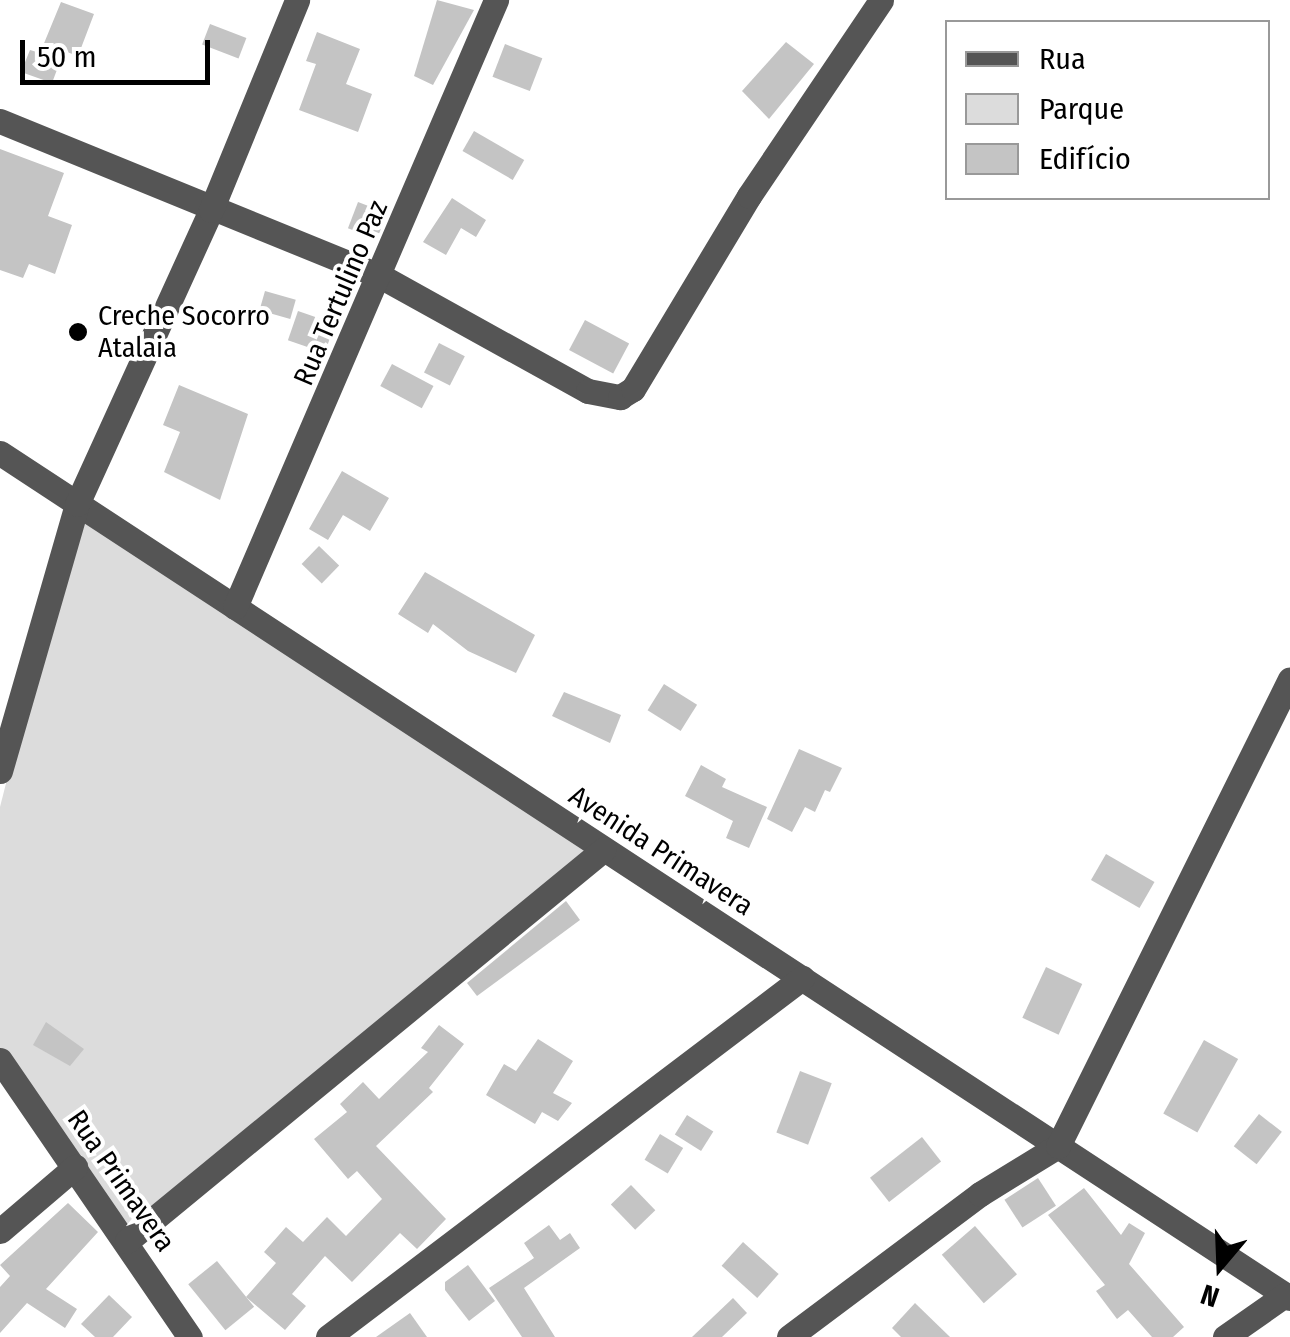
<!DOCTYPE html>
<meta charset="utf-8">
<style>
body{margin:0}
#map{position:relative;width:1290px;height:1337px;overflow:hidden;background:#fff;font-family:"Fira Sans Condensed",sans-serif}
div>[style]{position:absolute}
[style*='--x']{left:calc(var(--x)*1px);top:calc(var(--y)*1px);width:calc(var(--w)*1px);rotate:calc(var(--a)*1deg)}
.green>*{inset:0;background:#dcdcdc}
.building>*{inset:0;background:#c4c4c4;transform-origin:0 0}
.minor>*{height:25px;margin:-12.5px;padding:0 12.5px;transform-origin:12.5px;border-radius:12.5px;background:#555}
.dots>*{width:28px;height:28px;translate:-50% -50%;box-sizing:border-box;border:5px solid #fff;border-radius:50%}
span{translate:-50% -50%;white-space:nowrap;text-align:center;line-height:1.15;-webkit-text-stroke:8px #fff;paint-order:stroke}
.street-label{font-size:28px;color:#000}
.poi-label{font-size:28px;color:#000}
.left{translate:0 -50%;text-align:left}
.legend{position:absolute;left:945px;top:20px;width:325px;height:180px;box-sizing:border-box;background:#fff;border:2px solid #999;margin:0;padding:12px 18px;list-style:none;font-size:30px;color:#000}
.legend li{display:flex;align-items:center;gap:20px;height:50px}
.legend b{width:50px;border:2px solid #999}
.north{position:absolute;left:1170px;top:1217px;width:100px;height:100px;-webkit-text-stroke:8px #fff;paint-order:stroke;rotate:199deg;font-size:28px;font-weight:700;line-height:40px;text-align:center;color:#000}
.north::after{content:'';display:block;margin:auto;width:35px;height:45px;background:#000;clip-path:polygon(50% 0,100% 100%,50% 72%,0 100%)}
.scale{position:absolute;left:20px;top:40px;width:190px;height:45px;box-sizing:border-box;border:5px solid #000;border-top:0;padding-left:12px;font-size:30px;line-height:35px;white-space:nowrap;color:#000;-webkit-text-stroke:8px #fff;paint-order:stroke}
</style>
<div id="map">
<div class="green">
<i style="clip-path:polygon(77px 504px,604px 849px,127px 1241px,0 1060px,0 807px)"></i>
</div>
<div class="building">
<i style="clip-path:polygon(437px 0,474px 10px,433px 85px,414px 76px)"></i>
<i style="clip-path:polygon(61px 2px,94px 14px,78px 56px,64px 51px,52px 83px,21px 72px,30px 50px,40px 53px)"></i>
<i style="left:210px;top:24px;width:39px;height:22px;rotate:21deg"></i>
<i style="clip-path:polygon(317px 32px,360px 49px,346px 84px,372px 94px,358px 132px,299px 110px,316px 64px,306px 61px)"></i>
<i style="clip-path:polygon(786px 42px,814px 64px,769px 119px,742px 91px)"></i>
<i style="left:505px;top:44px;width:40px;height:35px;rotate:21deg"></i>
<i style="left:474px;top:131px;width:58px;height:23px;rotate:30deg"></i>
<i style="clip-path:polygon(0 149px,64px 173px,48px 216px,72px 225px,55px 274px,29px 264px,23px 278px,0 270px)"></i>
<i style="clip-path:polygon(452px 198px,486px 220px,476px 237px,461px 228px,446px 255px,423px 242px)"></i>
<i style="left:358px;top:202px;width:31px;height:28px;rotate:21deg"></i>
<i style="left:265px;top:291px;width:32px;height:20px;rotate:16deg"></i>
<i style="left:298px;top:311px;width:39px;height:31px;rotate:19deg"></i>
<i style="left:585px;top:320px;width:50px;height:34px;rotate:28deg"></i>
<i style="left:439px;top:343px;width:29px;height:33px;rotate:27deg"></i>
<i style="left:392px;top:364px;width:47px;height:25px;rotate:28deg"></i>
<i style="clip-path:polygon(179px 385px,248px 414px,220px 500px,164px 472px,180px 432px,163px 425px)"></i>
<i style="clip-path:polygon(342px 471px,389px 498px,370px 531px,343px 515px,328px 540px,309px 529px)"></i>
<i style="left:319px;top:546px;width:28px;height:25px;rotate:44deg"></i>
<i style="clip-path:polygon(425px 572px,535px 635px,516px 673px,468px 651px,433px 624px,428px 633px,398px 614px)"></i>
<i style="left:664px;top:684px;width:39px;height:31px;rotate:32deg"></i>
<i style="clip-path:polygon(564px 692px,621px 715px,610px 743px,552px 716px)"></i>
<i style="clip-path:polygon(799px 749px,842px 768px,830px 792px,825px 790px,815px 812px,805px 807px,792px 832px,767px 819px)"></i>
<i style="clip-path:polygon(701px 765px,726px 779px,722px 787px,767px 807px,749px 848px,726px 838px,733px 821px,685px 796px)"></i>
<i style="left:1106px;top:854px;width:56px;height:30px;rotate:30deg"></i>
<i style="clip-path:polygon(566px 901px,580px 920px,477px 996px,467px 983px)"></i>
<i style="left:1046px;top:967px;width:40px;height:56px;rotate:25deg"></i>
<i style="clip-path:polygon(46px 1022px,84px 1049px,70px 1066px,33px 1045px)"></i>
<i style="clip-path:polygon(439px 1025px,464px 1044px,429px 1088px,433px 1092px,376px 1146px,446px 1219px,417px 1249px,400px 1233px,352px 1282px,325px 1256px,292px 1294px,306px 1306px,285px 1330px,246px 1297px,276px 1263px,264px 1252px,286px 1227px,303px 1242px,327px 1217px,346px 1236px,382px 1199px,357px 1171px,348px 1179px,314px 1139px,347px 1112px,340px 1104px,363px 1082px,379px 1099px,428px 1052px,421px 1048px)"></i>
<i style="clip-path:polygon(538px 1039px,573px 1061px,553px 1093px,572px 1103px,558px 1121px,542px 1112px,535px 1124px,486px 1095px,504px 1064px,516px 1071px)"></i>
<i style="left:1204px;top:1040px;width:39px;height:84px;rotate:29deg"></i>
<i style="left:800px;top:1071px;width:34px;height:66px;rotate:21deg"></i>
<i style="left:1259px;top:1114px;width:29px;height:41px;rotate:38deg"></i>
<i style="left:687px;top:1115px;width:31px;height:23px;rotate:32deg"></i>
<i style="left:660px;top:1134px;width:27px;height:30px;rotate:31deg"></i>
<i style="left:922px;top:1137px;width:31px;height:66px;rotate:52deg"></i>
<i style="left:1038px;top:1178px;width:33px;height:40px;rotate:57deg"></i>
<i style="left:631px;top:1185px;width:35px;height:28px;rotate:46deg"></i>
<i style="clip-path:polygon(1084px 1188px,1121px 1235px,1129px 1223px,1145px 1233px,1129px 1264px,1184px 1327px,1173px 1337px,1152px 1337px,1128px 1310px,1117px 1319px,1096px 1291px,1105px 1285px,1048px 1215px)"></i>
<i style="clip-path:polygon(68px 1203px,98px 1232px,46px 1289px,77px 1309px,65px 1328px,27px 1303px,0 1333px,0 1287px,10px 1276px,0 1265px)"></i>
<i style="clip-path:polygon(549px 1225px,560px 1240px,570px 1233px,580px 1248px,524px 1288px,555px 1337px,522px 1337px,489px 1288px,534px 1258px,524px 1243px)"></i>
<i style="left:975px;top:1226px;width:64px;height:44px;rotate:49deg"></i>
<i style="left:743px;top:1242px;width:48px;height:32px;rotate:42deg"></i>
<i style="left:217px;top:1261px;width:59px;height:37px;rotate:51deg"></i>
<i style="clip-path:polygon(468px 1265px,495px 1301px,469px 1321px,445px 1290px,445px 1282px)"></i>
<i style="clip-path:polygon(109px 1295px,132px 1317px,113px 1337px,95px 1337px,81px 1324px)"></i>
<i style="clip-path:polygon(733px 1298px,747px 1313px,722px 1337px,692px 1337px)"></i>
<i style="clip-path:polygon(915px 1303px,950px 1337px,901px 1337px,892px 1328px)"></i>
<i style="clip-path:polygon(410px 1313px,427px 1337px,376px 1337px)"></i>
</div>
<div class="minor">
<i style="--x:0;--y:121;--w:413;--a:22.2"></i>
<i style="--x:382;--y:277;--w:235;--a:29"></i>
<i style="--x:588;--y:391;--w:33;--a:11"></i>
<i style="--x:620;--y:397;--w:15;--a:-32"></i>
<i style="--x:633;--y:389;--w:225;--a:-59"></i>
<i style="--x:749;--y:196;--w:236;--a:-56"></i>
<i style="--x:0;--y:453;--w:1542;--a:33.23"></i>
<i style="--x:235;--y:607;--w:661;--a:-66.73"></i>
<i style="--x:0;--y:771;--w:278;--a:-73.9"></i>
<i style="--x:77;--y:504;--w:323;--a:-65.5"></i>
<i style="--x:211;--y:210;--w:227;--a:-67.7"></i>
<i style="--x:0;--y:1060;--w:336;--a:55.6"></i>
<i style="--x:0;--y:1231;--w:99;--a:-40.5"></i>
<i style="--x:127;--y:1241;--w:617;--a:-39.41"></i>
<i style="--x:328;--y:1337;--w:595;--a:-37.14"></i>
<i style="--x:789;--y:1337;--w:239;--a:-36.8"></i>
<i style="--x:980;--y:1194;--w:92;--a:-31.6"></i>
<i style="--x:1058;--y:1146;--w:521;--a:-63.58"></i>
<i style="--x:1225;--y:1337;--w:73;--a:-35"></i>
</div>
<div class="dots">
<i style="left:78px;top:332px;background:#000"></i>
</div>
<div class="street-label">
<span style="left:341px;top:293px;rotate:-67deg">Rua Tertulino Paz</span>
<span style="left:661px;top:851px;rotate:33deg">Avenida Primavera</span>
<span style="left:121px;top:1181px;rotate:55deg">Rua Primavera</span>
</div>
<div class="poi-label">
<span class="left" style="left:98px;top:332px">Creche Socorro<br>Atalaia</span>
</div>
<ul class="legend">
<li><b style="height:12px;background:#555"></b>Rua</li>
<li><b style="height:28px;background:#dcdcdc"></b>Parque</li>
<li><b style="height:28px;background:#c4c4c4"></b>Edifício</li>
</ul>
<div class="north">N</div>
<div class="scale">50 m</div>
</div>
